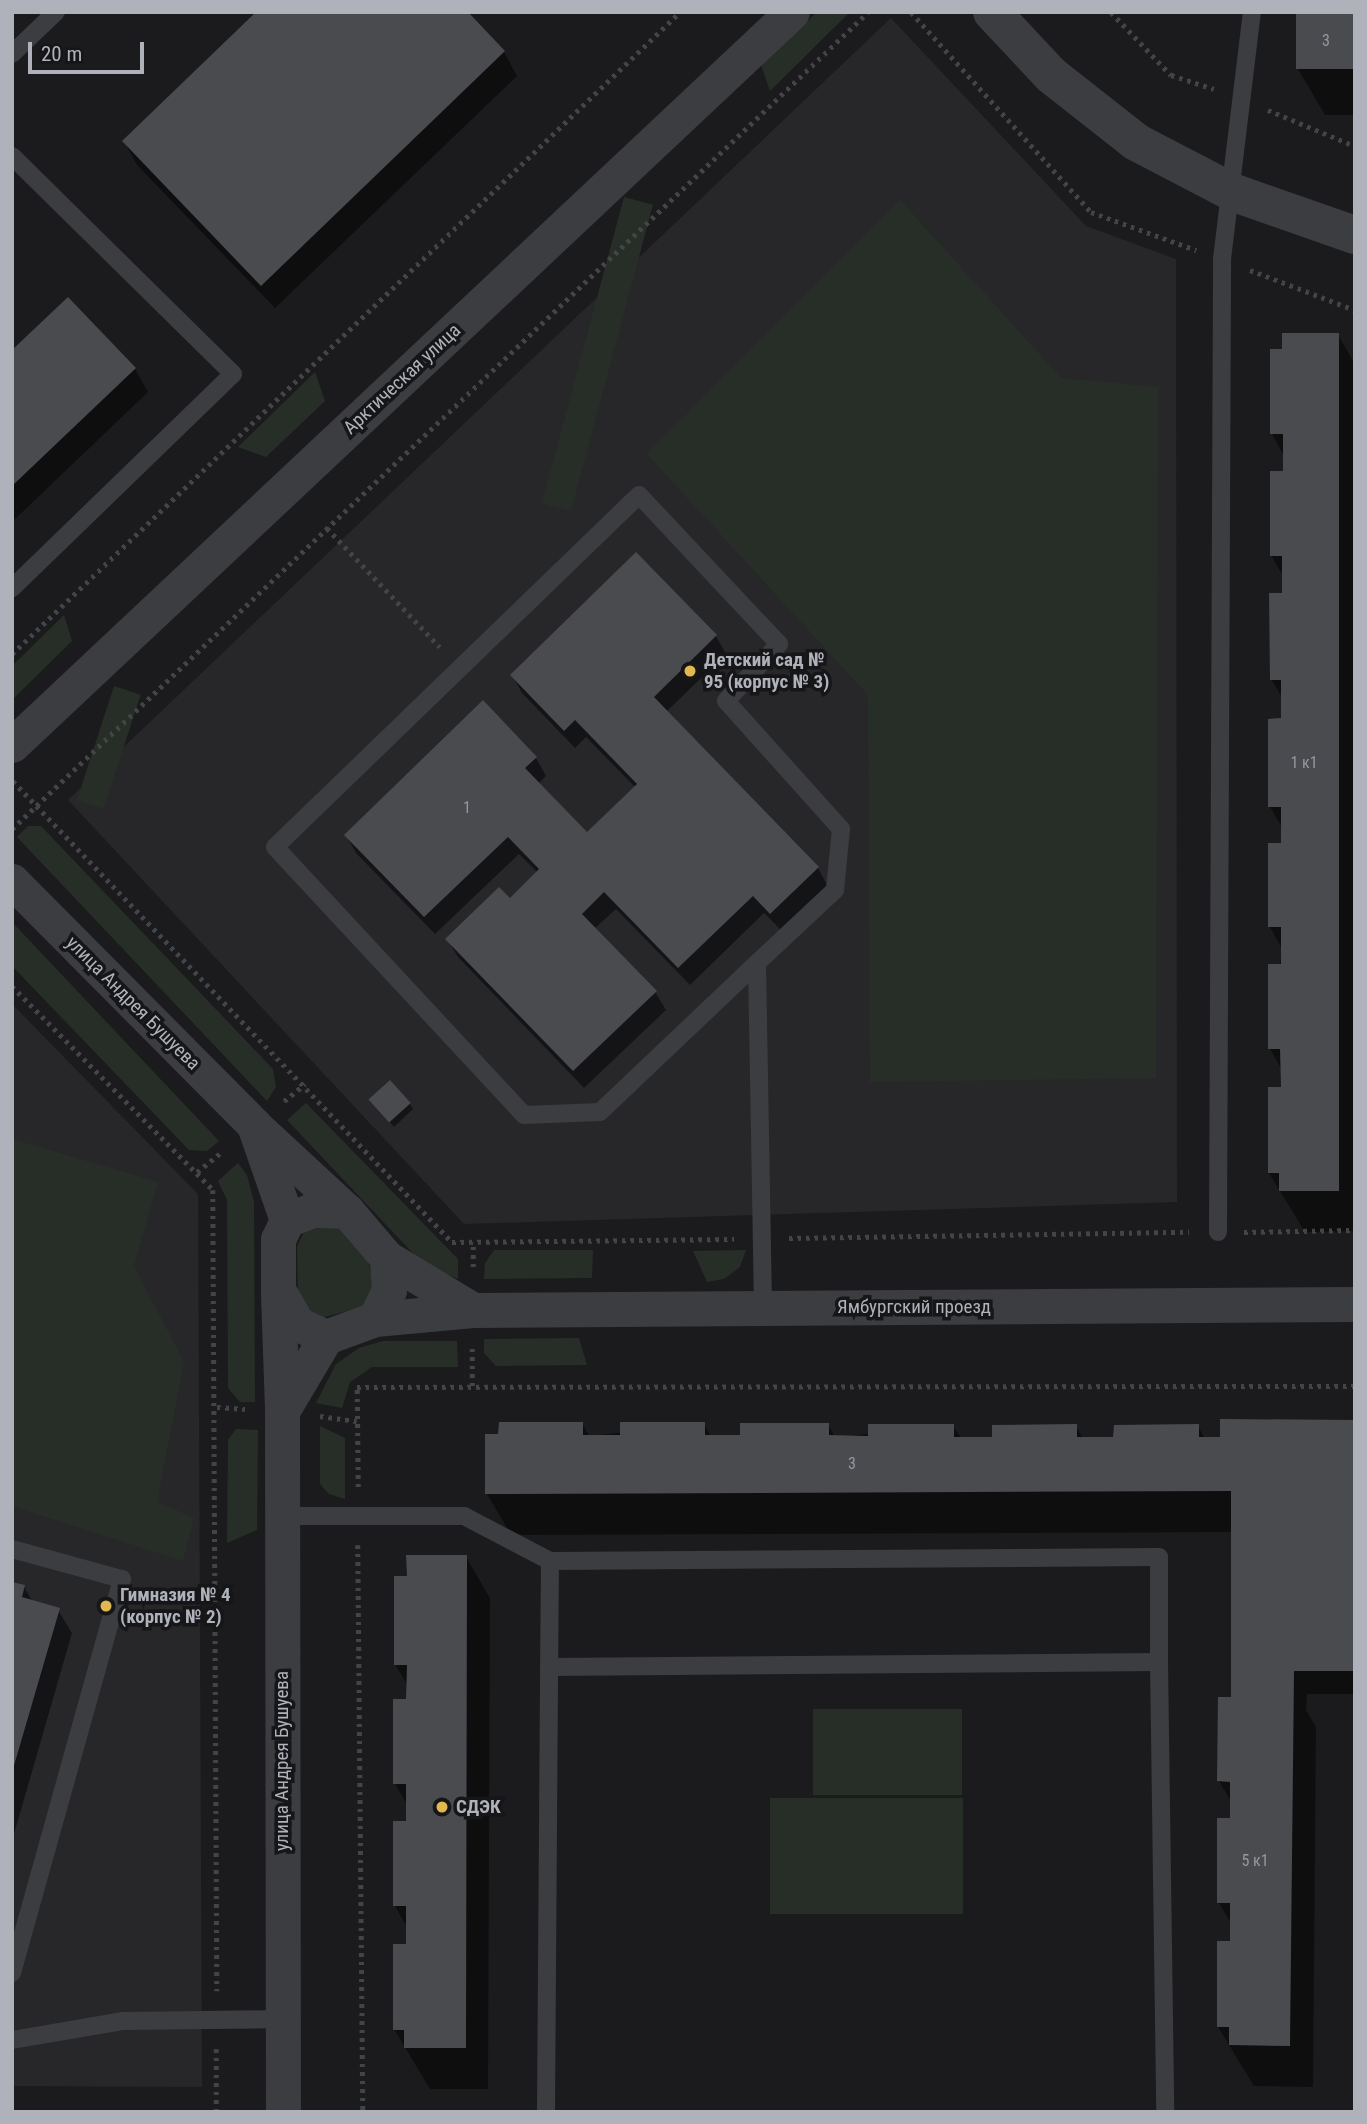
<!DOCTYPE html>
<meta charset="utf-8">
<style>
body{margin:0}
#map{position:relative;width:1367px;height:2124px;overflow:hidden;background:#1b1b1d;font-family:"Roboto Condensed",sans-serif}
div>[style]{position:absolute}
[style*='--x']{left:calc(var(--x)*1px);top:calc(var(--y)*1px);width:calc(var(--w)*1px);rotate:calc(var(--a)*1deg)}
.built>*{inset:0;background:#27272a}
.green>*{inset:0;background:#272e28;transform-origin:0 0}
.shadow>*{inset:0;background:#0007}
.building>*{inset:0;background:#4a4b4f;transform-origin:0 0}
.path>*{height:4.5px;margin-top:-2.25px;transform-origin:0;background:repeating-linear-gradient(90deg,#424448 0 3.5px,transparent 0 8.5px)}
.service>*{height:18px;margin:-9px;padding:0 9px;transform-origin:9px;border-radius:9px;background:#3c3d41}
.minor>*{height:35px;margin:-17.5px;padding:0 17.5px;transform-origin:17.5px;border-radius:17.5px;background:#3c3d41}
.tertiary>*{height:38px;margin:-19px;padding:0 19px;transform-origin:19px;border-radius:19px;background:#3c3d41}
.dots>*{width:19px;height:19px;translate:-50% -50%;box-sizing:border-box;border:4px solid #161618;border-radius:50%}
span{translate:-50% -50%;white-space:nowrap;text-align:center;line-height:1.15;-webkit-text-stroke:7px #161618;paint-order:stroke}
.number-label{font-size:16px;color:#9698a0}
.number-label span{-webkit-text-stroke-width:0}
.street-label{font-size:19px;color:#afb2bb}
.poi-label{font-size:19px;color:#afb2bb;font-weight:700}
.left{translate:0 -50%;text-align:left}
.frame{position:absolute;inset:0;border:14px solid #afb2bb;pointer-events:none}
.scale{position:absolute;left:28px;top:42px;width:116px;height:32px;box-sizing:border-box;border:4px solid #afb2bb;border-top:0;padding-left:9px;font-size:21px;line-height:24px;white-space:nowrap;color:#afb2bb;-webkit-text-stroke:5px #161618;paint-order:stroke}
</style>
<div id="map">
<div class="built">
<i style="clip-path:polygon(891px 18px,1086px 226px,1176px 259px,1177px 1202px,464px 1224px,68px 800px)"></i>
<i style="clip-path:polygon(12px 1004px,198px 1194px,202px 2087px,12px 2086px)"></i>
</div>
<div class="green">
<i style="clip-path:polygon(817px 12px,850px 12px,770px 91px,761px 65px)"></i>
<i style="left:624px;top:197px;width:30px;height:317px;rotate:15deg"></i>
<i style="clip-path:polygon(900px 200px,1061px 378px,1158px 387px,1156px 1078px,870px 1082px,868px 695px,647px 454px)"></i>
<i style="clip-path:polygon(315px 372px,325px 401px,266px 457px,238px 447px)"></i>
<i style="clip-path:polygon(64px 615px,72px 641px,12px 700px,12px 666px)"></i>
<i style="left:114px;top:686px;width:28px;height:120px;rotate:18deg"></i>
<i style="clip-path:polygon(28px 826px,41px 826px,273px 1069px,276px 1087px,267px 1101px,17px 837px)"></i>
<i style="clip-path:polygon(12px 922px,219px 1141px,207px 1151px,189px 1150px,12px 966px)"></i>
<i style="clip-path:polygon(306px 1103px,458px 1259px,458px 1279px,424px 1265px,287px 1120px)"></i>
<i style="clip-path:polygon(12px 1139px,158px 1182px,134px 1266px,184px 1362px,157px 1502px,194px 1518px,183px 1561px,12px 1506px)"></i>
<i style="clip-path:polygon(238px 1163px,247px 1175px,254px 1202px,255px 1402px,240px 1402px,228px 1388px,227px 1200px,218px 1181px)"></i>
<i style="clip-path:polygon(322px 1224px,340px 1229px,368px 1261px,373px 1279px,372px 1294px,362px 1307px,321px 1318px,308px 1312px,298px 1298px,297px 1247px,304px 1232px)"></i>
<i style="clip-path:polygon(494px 1250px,593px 1250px,592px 1278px,484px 1279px,485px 1263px)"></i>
<i style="clip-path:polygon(746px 1250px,740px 1267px,724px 1279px,707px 1282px,693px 1251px)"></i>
<i style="clip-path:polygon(579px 1338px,587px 1365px,496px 1366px,484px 1353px,484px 1339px)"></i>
<i style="clip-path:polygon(383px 1341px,457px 1341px,458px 1367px,372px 1367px,350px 1382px,342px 1408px,316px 1403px,336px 1364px,359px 1348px)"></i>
<i style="clip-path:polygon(320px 1426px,345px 1438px,345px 1499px,329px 1494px,320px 1484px)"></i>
<i style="clip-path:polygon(236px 1429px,258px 1430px,257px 1530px,227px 1543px,228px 1440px)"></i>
<i style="left:962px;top:1709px;width:86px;height:149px;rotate:90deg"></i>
<i style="left:963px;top:1798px;width:116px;height:193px;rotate:90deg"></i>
</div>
<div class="shadow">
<i style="clip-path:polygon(465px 12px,504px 52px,517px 76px,275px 308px,137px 165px,124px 141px)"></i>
<i style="clip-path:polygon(1355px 12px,1355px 115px,1325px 115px,1298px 69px)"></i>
<i style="clip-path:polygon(1338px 335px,1355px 364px,1355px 1231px,1305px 1232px,1269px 1173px,1282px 1089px,1282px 1070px,1270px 1049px,1282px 949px,1270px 927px,1283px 844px,1283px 829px,1270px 807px,1283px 720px,1283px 699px,1271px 679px,1284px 578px,1271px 555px,1284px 473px,1284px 456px,1272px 434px,1284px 351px)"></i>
<i style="clip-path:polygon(12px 352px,135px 369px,148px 392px,12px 522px)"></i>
<i style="clip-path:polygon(636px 554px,716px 636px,726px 654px,666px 712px,818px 868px,828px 887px,782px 931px,764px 913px,690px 985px,616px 909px,594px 929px,655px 992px,666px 1010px,584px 1088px,458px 957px,447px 939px,510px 900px,538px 873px,519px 854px,435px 934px,356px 853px,346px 835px,536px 758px,546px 776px,538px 784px,587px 835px,636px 788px,586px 737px,575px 748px,522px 693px,512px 675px)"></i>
<i style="clip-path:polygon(371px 1100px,410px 1104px,413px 1109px,394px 1127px)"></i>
<i style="clip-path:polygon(1355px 1421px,1355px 1694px,1307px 1694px,1306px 1710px,1316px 1727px,1313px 2087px,1254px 2086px,1218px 2027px,1232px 1942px,1232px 1925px,1219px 1903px,1232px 1820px,1232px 1803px,1219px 1781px,1233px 1699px,1232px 1532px,511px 1535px,487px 1494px,582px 1423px,589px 1436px,704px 1424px,711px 1437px,742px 1437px,828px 1424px,835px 1437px,953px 1426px,961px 1438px,993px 1438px,1076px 1426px,1083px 1439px,1115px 1439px,1198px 1426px,1205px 1439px)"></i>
<i style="clip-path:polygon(466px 1557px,490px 1598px,488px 2089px,430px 2089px,394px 2029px,407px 1945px,407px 1927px,395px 1906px,408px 1806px,395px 1784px,408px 1686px,395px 1664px,408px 1577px)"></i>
<i style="clip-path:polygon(12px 1584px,24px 1587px,33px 1602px,58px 1610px,72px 1633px,12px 1841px)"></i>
</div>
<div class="building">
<i style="clip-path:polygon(256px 12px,468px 12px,505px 51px,261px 286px,122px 141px)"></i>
<i style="left:1296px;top:12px;width:59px;height:57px"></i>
<i style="clip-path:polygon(68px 297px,136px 368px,12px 486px,12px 350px)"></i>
<i style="clip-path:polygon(1282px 333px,1339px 333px,1339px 1191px,1279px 1191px,1279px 1173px,1268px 1173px,1268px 1087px,1281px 1087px,1280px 1049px,1268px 1049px,1268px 964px,1281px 964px,1281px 927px,1268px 927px,1268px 843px,1281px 843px,1281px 807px,1268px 807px,1268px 719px,1281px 718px,1281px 680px,1270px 680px,1269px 593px,1282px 593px,1282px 556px,1270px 556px,1270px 471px,1283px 471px,1283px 434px,1270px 434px,1270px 349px,1282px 349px)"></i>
<i style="clip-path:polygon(636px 552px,717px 635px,654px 697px,819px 867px,770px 914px,753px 896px,678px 968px,604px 892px,582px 914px,657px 991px,573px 1071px,445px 939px,499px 887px,510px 898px,539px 869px,508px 837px,424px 917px,344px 835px,483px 700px,537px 757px,525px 768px,587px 832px,637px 784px,575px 720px,564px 731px,510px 675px)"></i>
<i style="left:390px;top:1080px;width:31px;height:29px;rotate:48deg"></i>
<i style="clip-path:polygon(1220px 1419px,1355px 1420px,1355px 1671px,1294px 1671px,1290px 2046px,1229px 2045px,1229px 2027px,1217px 2027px,1217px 1941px,1230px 1941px,1230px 1903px,1217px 1903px,1217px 1818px,1230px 1818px,1230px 1782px,1217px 1781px,1218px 1697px,1231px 1697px,1231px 1491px,485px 1494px,485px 1434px,498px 1434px,499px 1422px,583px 1422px,583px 1435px,620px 1435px,620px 1422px,705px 1422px,705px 1435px,740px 1435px,740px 1423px,829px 1423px,829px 1435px,868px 1436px,868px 1424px,954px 1424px,954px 1437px,992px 1437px,992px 1425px,1077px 1424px,1077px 1437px,1113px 1437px,1114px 1425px,1199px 1424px,1199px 1437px,1220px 1437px)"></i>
<i style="clip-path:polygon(406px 1555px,467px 1555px,466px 2048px,404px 2048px,404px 2030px,393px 2030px,393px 1944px,406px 1944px,406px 1906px,393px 1906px,393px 1821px,406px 1821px,406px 1784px,393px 1784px,393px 1699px,406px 1699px,407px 1665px,394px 1665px,394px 1576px,407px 1576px)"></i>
<i style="clip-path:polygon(12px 1582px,25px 1585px,22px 1597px,60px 1608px,13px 1769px)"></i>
</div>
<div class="path">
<i style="--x:911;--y:12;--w:269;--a:48"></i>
<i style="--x:1091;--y:212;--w:112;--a:19.9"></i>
<i style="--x:1111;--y:12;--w:87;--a:46.4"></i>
<i style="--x:1171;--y:75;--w:45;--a:18"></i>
<i style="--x:1268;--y:110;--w:94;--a:22.5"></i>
<i style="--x:1250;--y:270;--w:112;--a:20.9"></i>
<i style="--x:327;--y:528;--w:164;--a:46.5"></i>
<i style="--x:12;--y:654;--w:926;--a:-43.86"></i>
<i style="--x:13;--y:781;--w:637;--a:46.4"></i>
<i style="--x:452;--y:1242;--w:282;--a:-0.6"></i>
<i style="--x:12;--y:829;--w:1183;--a:-43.66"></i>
<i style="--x:12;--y:986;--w:286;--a:45.4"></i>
<i style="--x:213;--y:1190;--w:801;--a:89.71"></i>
<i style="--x:284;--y:1101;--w:27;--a:-39"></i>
<i style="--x:197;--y:1172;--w:33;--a:-39"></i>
<i style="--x:1244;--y:1232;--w:111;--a:-1"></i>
<i style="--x:789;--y:1238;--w:400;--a:-0.9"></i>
<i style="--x:473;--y:1267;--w:25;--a:-90"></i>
<i style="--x:472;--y:1386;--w:41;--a:-90"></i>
<i style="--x:217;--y:1407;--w:28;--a:4"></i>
<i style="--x:320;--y:1416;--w:37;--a:8"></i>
<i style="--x:358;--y:1487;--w:100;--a:-90.6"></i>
<i style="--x:357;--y:1387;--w:998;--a:-0.06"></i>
<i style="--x:358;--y:1545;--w:567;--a:89.49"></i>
<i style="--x:216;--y:2112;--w:63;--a:-90"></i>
</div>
<div class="service">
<i style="--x:12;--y:54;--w:61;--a:-43.7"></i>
<i style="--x:12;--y:156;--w:310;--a:44.6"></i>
<i style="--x:233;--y:374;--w:308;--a:135.9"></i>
<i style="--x:757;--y:963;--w:107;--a:-43.1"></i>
<i style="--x:835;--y:890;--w:61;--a:-84.4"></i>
<i style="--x:841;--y:829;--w:172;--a:-131.9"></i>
<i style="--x:726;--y:701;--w:78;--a:-47.1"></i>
<i style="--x:779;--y:644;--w:204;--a:-133.2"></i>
<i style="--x:639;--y:495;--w:506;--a:135.96"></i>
<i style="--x:275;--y:847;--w:366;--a:47.1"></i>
<i style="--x:524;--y:1115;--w:76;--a:-2.3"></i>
<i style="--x:600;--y:1112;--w:216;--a:-43.5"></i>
<i style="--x:757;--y:963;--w:345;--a:89"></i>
<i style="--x:1218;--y:1232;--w:973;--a:-89.76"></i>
<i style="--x:1222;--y:259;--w:249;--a:-83.1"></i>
<i style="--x:282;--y:1516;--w:182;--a:0"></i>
<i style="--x:464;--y:1516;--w:97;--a:27.6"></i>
<i style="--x:550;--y:1561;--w:106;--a:90.5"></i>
<i style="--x:12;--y:1549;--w:114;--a:15.3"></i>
<i style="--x:122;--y:1579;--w:409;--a:105.6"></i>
<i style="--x:550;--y:1561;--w:609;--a:-0.38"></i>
<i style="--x:1159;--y:1557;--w:105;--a:90"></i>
<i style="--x:12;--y:2040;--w:113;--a:-9.7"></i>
<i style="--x:123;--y:2021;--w:160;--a:-0.7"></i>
<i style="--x:546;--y:2112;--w:445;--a:-89.6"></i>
<i style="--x:549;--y:1667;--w:610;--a:-0.47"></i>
<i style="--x:1159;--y:1662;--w:450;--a:89.2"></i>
</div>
<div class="minor">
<i style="--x:12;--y:745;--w:1070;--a:-43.22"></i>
<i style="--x:12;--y:881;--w:344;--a:45.2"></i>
<i style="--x:287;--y:1220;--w:101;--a:-109.2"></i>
<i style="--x:254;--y:1125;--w:127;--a:42.8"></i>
<i style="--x:278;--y:1294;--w:117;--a:88"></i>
<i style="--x:282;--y:1411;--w:86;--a:-59.3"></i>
<i style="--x:473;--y:1310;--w:882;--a:-0.39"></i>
<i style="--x:375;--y:1319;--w:98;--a:-5.2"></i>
<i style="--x:473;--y:1310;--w:100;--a:-148.8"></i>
<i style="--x:387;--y:1258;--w:62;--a:-130.4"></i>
<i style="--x:347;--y:1211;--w:35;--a:-178"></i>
<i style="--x:312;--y:1210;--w:27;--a:158"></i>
<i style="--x:287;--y:1220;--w:21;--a:115"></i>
<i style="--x:278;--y:1239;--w:51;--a:90"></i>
<i style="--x:278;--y:1290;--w:39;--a:60"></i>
<i style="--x:298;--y:1324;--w:31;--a:25"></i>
<i style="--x:326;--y:1337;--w:52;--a:-20.2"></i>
<i style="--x:375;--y:1319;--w:32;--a:-64"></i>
<i style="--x:389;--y:1290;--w:32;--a:-94"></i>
<i style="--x:282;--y:1411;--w:701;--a:89.92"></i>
</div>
<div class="tertiary">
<i style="--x:992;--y:12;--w:86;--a:46.9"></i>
<i style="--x:1051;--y:75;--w:108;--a:38.2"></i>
<i style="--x:1136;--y:142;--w:108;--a:27.5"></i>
<i style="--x:1232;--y:192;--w:130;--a:19.3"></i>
</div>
<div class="dots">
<i style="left:690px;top:671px;background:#e1b74f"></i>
<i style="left:106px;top:1606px;background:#e1b74f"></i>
<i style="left:442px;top:1807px;background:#e1b74f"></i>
</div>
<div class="number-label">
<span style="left:1326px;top:41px">3</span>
<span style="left:1304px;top:763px">1 к1</span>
<span style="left:467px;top:808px">1</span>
<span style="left:852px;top:1464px">3</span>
<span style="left:1255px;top:1861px">5 к1</span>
</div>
<div class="street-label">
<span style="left:402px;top:379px;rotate:-43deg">Арктическая улица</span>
<span style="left:133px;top:1003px;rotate:45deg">улица Андрея Бушуева</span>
<span style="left:914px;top:1307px">Ямбургский проезд</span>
<span style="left:282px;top:1761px;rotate:-90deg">улица Андрея Бушуева</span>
</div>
<div class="poi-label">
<span class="left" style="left:704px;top:671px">Детский сад №<br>95 (корпус № 3)</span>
<span class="left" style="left:120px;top:1606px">Гимназия № 4<br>(корпус № 2)</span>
<span class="left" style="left:456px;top:1807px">СДЭК</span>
</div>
<div class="frame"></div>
<div class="scale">20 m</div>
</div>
